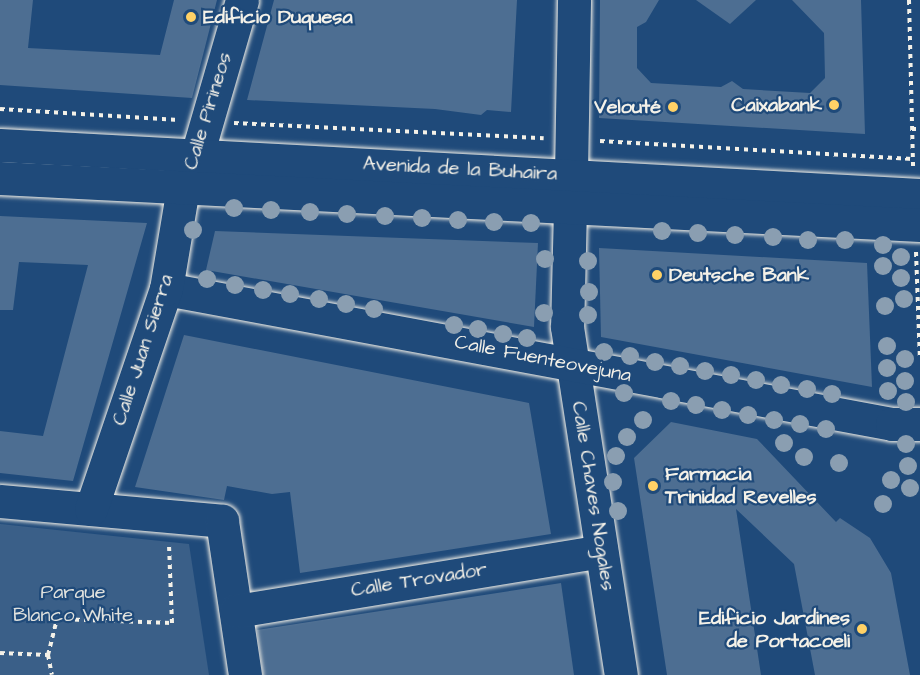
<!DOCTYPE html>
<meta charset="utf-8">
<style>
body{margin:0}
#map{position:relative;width:920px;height:675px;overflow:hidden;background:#1f4a7a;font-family:"Architects Daughter",sans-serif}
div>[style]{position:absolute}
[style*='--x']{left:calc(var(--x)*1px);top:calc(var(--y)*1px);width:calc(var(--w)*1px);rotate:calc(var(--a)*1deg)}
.green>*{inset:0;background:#3a5f88}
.building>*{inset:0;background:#4d6e92}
.path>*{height:4px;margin-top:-2px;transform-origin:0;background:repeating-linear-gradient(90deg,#f4f1e8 0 4.5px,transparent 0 9px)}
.roads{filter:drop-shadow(0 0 2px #f4f1e8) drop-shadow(0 0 2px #f4f1e8)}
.minor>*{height:33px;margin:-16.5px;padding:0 16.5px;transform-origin:16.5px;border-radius:16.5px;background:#1f4a7a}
.major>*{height:33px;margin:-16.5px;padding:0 16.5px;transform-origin:16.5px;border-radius:16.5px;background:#1f4a7a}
.trees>*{width:18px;height:18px;margin:-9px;border-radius:50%;background:#8a9eb1}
.dots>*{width:16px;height:16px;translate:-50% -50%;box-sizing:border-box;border:3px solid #1f4a7a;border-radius:50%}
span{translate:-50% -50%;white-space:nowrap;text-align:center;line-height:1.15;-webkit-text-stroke:4.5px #1f4a7a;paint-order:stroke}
.poi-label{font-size:20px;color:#f4f1e8;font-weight:700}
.left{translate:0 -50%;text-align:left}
.right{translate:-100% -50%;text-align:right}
.street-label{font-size:20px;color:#f4f1e8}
.park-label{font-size:20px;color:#e1e2de}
</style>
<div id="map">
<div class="green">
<i style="clip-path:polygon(0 524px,189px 544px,209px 675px,0 675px)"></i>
</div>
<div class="building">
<i style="clip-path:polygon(0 0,33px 0,28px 48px,160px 55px,174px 0,217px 0,192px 98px,0 85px)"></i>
<i style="clip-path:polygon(274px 0,517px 0,511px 112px,487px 110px,481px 115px,435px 109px,247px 100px)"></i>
<i style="clip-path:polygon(600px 0,659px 0,646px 22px,637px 27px,637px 68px,651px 83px,721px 87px,732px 81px,743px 89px,810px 93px,825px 78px,824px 33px,792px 0,861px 0,865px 134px,599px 118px)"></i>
<i style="clip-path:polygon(696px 0,756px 0,730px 24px)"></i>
<i style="clip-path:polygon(0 216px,147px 223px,73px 481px,0 473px,0 431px,43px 436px,88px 265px,19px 262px,13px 310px,0 310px)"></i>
<i style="clip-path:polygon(215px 231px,538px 243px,534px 327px,206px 270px)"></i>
<i style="clip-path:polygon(599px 248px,867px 263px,872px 387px,601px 337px)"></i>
<i style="clip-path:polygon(184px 335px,529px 403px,551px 534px,300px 573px,290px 492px,272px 494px,227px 486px,224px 500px,135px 487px)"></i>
<i style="clip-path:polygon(671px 422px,757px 439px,836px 522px,840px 518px,870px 538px,891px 573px,910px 675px,815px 675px,794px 564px,736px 509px,761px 675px,667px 675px,634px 458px)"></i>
<i style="clip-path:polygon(561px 583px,574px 675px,263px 675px,257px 630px)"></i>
</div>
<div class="path">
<i style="--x:909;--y:0;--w:167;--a:88.6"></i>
<i style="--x:0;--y:109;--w:179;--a:3.5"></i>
<i style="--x:234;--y:123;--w:310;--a:2.8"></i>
<i style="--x:912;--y:129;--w:8;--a:0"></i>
<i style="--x:600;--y:141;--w:313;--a:3.3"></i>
<i style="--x:916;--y:252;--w:107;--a:87.9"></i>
<i style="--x:0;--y:653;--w:48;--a:2.4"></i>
<i style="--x:48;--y:655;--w:37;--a:-76"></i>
<i style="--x:57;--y:619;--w:115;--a:2"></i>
<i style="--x:172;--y:623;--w:78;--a:-92.2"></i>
<i style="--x:48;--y:655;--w:20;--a:79"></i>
</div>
<div class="roads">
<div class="minor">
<i style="--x:571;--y:174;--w:174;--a:-89"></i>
<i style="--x:570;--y:208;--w:119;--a:91.4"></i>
<i style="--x:567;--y:327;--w:352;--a:81.2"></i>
<i style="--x:166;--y:289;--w:738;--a:10.53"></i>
<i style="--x:892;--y:424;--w:28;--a:0"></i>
<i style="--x:0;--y:501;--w:223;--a:5.1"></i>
<i style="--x:222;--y:521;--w:156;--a:81.5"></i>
<i style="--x:91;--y:509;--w:232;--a:-71.2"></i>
<i style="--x:166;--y:289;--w:103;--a:-80.5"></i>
<i style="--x:183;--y:187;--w:35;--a:-66"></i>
<i style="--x:197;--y:155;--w:161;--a:-73.8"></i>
<i style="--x:236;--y:611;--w:370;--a:-9.3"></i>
</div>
<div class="major">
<i style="--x:0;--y:145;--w:921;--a:3.11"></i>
<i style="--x:0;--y:178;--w:921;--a:2.92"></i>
</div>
</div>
<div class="trees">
<i style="left:234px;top:208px"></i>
<i style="left:271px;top:210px"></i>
<i style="left:310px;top:212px"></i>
<i style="left:347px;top:214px"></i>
<i style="left:385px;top:216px"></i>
<i style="left:422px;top:218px"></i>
<i style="left:458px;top:220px"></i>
<i style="left:494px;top:222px"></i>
<i style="left:531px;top:223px"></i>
<i style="left:193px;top:230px"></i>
<i style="left:662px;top:231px"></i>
<i style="left:698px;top:233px"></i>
<i style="left:735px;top:235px"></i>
<i style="left:773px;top:237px"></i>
<i style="left:808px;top:240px"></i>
<i style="left:845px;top:240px"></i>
<i style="left:883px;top:245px"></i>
<i style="left:901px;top:257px"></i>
<i style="left:545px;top:259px"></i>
<i style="left:588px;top:261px"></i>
<i style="left:883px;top:266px"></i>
<i style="left:901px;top:278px"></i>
<i style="left:207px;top:279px"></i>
<i style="left:235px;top:285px"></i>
<i style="left:263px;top:290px"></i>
<i style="left:589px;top:292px"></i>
<i style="left:290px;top:294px"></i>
<i style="left:319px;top:299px"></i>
<i style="left:904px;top:299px"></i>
<i style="left:346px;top:304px"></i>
<i style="left:885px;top:306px"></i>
<i style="left:374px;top:309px"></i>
<i style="left:544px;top:313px"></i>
<i style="left:588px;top:315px"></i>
<i style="left:454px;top:325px"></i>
<i style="left:478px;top:329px"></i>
<i style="left:503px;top:334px"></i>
<i style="left:527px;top:338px"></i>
<i style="left:887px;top:346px"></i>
<i style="left:604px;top:352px"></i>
<i style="left:630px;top:356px"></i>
<i style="left:905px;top:359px"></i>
<i style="left:655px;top:362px"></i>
<i style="left:680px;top:366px"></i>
<i style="left:887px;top:368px"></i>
<i style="left:705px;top:371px"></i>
<i style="left:731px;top:375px"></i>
<i style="left:756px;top:380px"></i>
<i style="left:905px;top:381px"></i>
<i style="left:781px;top:385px"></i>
<i style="left:807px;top:389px"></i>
<i style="left:888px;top:391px"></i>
<i style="left:624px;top:393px"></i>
<i style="left:832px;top:394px"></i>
<i style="left:671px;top:401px"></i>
<i style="left:906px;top:402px"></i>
<i style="left:696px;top:405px"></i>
<i style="left:722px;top:410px"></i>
<i style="left:748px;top:415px"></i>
<i style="left:643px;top:420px"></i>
<i style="left:774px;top:420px"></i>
<i style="left:800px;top:424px"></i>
<i style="left:826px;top:429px"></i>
<i style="left:627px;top:437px"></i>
<i style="left:784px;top:443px"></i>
<i style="left:906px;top:444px"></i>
<i style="left:616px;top:456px"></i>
<i style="left:804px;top:457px"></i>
<i style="left:839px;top:463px"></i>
<i style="left:908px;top:466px"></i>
<i style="left:891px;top:480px"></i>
<i style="left:613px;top:482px"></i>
<i style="left:910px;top:488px"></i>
<i style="left:883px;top:504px"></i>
<i style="left:618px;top:511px"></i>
</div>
<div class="dots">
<i style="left:191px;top:17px;background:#ffd166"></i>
<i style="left:834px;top:105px;background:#ffd166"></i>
<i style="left:673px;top:107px;background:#ffd166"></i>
<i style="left:657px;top:275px;background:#ffd166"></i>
<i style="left:653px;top:486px;background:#ffd166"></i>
<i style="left:862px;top:629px;background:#ffd166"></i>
</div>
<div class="poi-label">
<span class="left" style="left:203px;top:17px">Edificio Duquesa</span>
<span class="right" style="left:822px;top:105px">Caixabank</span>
<span class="right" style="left:661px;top:107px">Velouté</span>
<span class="left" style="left:669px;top:275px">Deutsche Bank</span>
<span class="left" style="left:665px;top:486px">Farmacia<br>Trinidad Revelles</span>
<span class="right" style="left:850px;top:630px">Edificio Jardines<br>de Portacoeli</span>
</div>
<div class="street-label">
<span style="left:208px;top:111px;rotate:-73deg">Calle Pirineos</span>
<span style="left:460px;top:169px;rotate:3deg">Avenida de la Buhaira</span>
<span style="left:143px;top:350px;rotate:-72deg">Calle Juan Sierra</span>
<span style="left:543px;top:359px;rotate:11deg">Calle Fuenteovejuna</span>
<span style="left:593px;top:496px;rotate:81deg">Calle Chaves Nogales</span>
<span style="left:419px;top:580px;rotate:-9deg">Calle Trovador</span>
</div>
<div class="park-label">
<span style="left:73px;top:604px">Parque<br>Blanco White</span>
</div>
</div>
